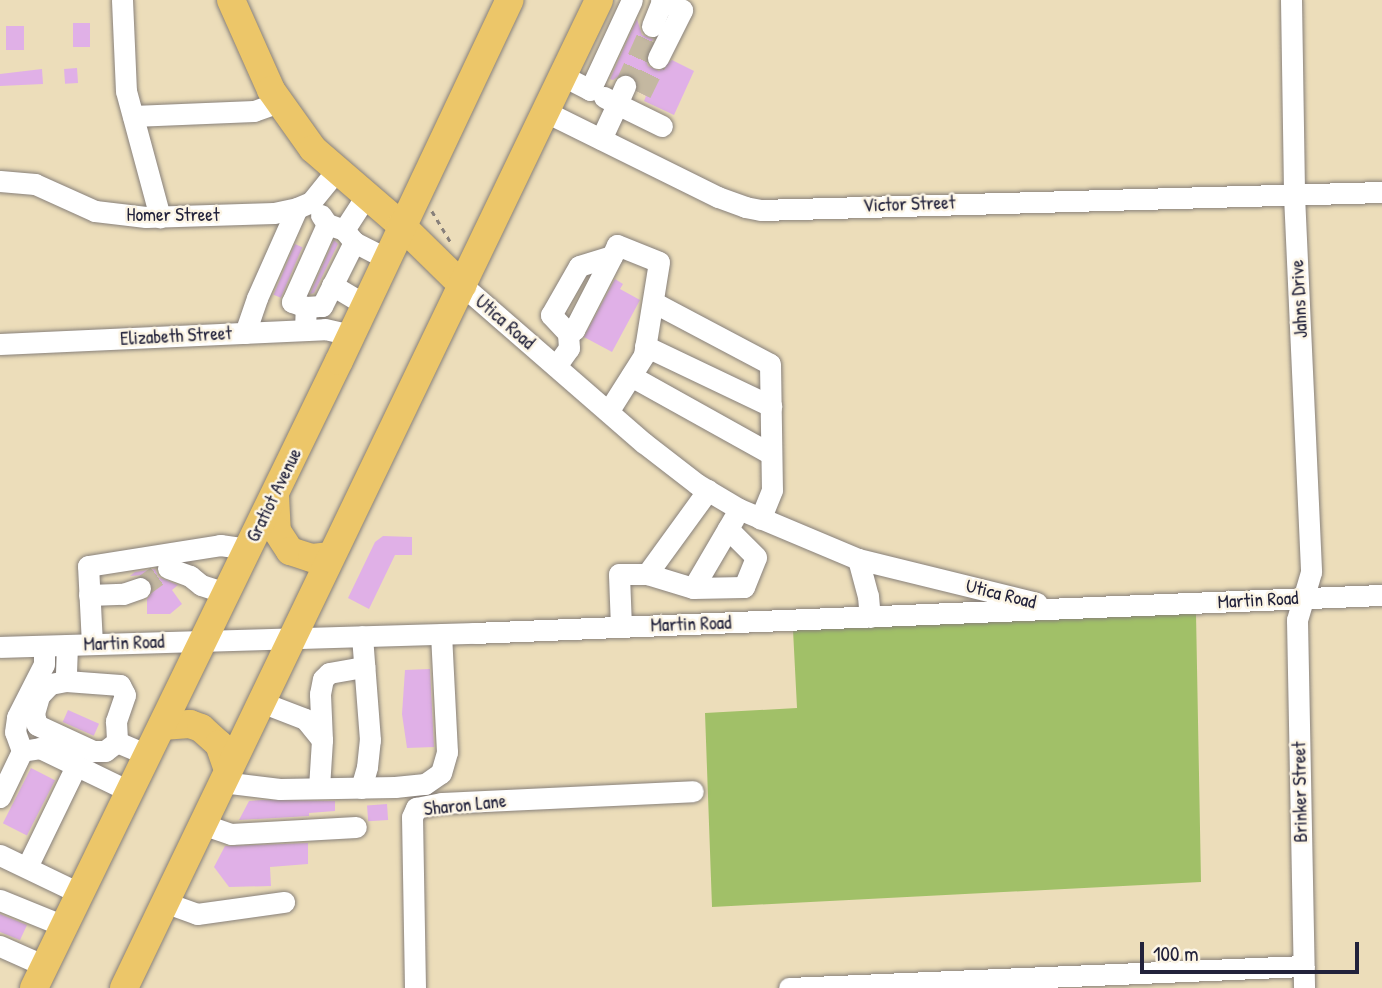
<!DOCTYPE html>
<style>
body{margin:0}
#map{position:relative;width:1382px;height:988px;overflow:hidden;background:#ecddba;font-family:"Patrick Hand",sans-serif}
div>[style]{position:absolute}
[style*='--x']{left:calc(var(--x)*1px);top:calc(var(--y)*1px);width:calc(var(--w)*1px);rotate:calc(var(--a)*1deg)}
.green>*{inset:0;background:#a1c068}
.building>*{inset:0;background:#e0b0e7;transform-origin:0 0}
.minor-tunnel>*{height:21px;margin-top:-10.5px;transform-origin:0;background:repeating-linear-gradient(90deg,#c4b8a1 0 21px,transparent 0 31px)}
.path>*{height:2.5px;margin-top:-1.25px;transform-origin:0;background:repeating-linear-gradient(90deg,#87807a 0 5px,transparent 0 10px)}
.roads{filter:drop-shadow(0 0 2px #87807a) drop-shadow(0 0 2px #87807a)}
.minor>*{height:21px;margin:-10.5px;padding:0 10.5px;transform-origin:10.5px;border-radius:10.5px;background:#fff}
.major>*{height:28px;margin:-14px;padding:0 14px;transform-origin:14px;border-radius:14px;background:#ecc669}
span{translate:-50% -50%;white-space:nowrap;text-align:center;line-height:1.15;-webkit-text-stroke:5px #fcf5e5;paint-order:stroke}
.street-label{font-size:19px;color:#22223b}
.scale{position:absolute;left:1140px;top:942px;width:219px;height:32px;box-sizing:border-box;border:4px solid #22223b;border-top:0;padding-left:9px;font-size:21px;line-height:24px;white-space:nowrap;color:#22223b;-webkit-text-stroke:5px #fcf5e5;paint-order:stroke}
</style>
<div id="map">
<div class="green">
<i style="clip-path:polygon(1196px 613px,1201px 882px,712px 907px,705px 713px,797px 708px,793px 630px)"></i>
</div>
<div class="building">
<i style="clip-path:polygon(637px 19px,642px 35px,653px 39px,645px 58px,648px 66px,659px 71px,672px 60px,694px 71px,674px 115px,644px 101px,646px 96px,637px 91px,638px 84px,631px 74px,623px 73px,613px 80px,610px 79px)"></i>
<i style="left:73px;top:23px;width:17px;height:24px"></i>
<i style="left:24px;top:26px;width:24px;height:18px;rotate:90deg"></i>
<i style="left:77px;top:68px;width:15px;height:13px;rotate:86deg"></i>
<i style="clip-path:polygon(42px 69px,43px 84px,0 86px,0 74px)"></i>
<i style="clip-path:polygon(334px 240px,338px 244px,314px 293px,310px 294px)"></i>
<i style="left:295px;top:244px;width:8px;height:55px;rotate:23deg"></i>
<i style="clip-path:polygon(615px 279px,623px 284px,620px 289px,640px 300px,612px 352px,584px 337px)"></i>
<i style="clip-path:polygon(383px 536px,412px 537px,412px 555px,395px 555px,369px 609px,348px 598px,375px 542px)"></i>
<i style="clip-path:polygon(155px 569px,158px 577px,178px 585px,172px 590px,182px 604px,170px 614px,147px 614px,147px 599px,153px 591px,152px 583px,143px 575px,130px 576px,135px 572px)"></i>
<i style="clip-path:polygon(430px 669px,434px 747px,407px 748px,402px 714px,405px 670px)"></i>
<i style="left:68px;top:710px;width:34px;height:13px;rotate:24deg"></i>
<i style="left:31px;top:768px;width:27px;height:62px;rotate:27deg"></i>
<i style="clip-path:polygon(262px 800px,335px 801px,335px 811px,309px 813px,309px 816px,239px 820px,249px 801px)"></i>
<i style="left:387px;top:804px;width:16px;height:20px;rotate:86deg"></i>
<i style="clip-path:polygon(308px 843px,308px 864px,270px 867px,271px 886px,229px 887px,214px 867px,225px 846px)"></i>
<i style="clip-path:polygon(0 914px,27px 925px,20px 940px,0 932px)"></i>
</div>
<div class="minor-tunnel">
<i style="--x:625;--y:86;--w:66;--a:-65.8"></i>
<i style="--x:641;--y:93;--w:39;--a:-64"></i>
<i style="--x:140;--y:588;--w:34;--a:-36"></i>
</div>
<div class="path">
<i style="--x:432;--y:211;--w:39;--a:59"></i>
</div>
<div class="roads">
<div class="minor">
<i style="--x:122;--y:0;--w:91;--a:87.5"></i>
<i style="--x:126;--y:91;--w:131;--a:74.9"></i>
<i style="--x:1291;--y:0;--w:195;--a:89.1"></i>
<i style="--x:1294;--y:195;--w:377;--a:87.4"></i>
<i style="--x:1311;--y:572;--w:50;--a:106.3"></i>
<i style="--x:1297;--y:620;--w:368;--a:88.9"></i>
<i style="--x:652;--y:26;--w:27;--a:-68"></i>
<i style="--x:658;--y:58;--w:54;--a:-63.4"></i>
<i style="--x:682;--y:10;--w:23;--a:-155"></i>
<i style="--x:563;--y:76;--w:30;--a:27"></i>
<i style="--x:590;--y:90;--w:99;--a:-65"></i>
<i style="--x:604;--y:97;--w:15;--a:28"></i>
<i style="--x:617;--y:104;--w:20;--a:-66"></i>
<i style="--x:546;--y:112;--w:192;--a:26.3"></i>
<i style="--x:718;--y:197;--w:29;--a:20"></i>
<i style="--x:745;--y:207;--w:16;--a:11"></i>
<i style="--x:761;--y:210;--w:621;--a:-1.66"></i>
<i style="--x:133;--y:116;--w:121;--a:-2.4"></i>
<i style="--x:254;--y:111;--w:27;--a:-20"></i>
<i style="--x:601;--y:139;--w:38;--a:-65"></i>
<i style="--x:617;--y:104;--w:50;--a:26.1"></i>
<i style="--x:0;--y:181;--w:35;--a:5"></i>
<i style="--x:35;--y:184;--w:66;--a:24.2"></i>
<i style="--x:95;--y:211;--w:51;--a:6.7"></i>
<i style="--x:146;--y:217;--w:128;--a:-1.8"></i>
<i style="--x:274;--y:213;--w:24;--a:-12"></i>
<i style="--x:297;--y:208;--w:15;--a:-23"></i>
<i style="--x:311;--y:202;--w:40;--a:-51"></i>
<i style="--x:321;--y:215;--w:11;--a:56"></i>
<i style="--x:327;--y:224;--w:18;--a:19"></i>
<i style="--x:344;--y:230;--w:16;--a:50"></i>
<i style="--x:354;--y:242;--w:36;--a:27"></i>
<i style="--x:344;--y:230;--w:40;--a:-57.1"></i>
<i style="--x:332;--y:285;--w:39;--a:31"></i>
<i style="--x:462;--y:285;--w:241;--a:41"></i>
<i style="--x:644;--y:443;--w:67;--a:37.7"></i>
<i style="--x:697;--y:484;--w:49;--a:30.8"></i>
<i style="--x:739;--y:509;--w:129;--a:22.8"></i>
<i style="--x:858;--y:559;--w:184;--a:13.8"></i>
<i style="--x:653;--y:302;--w:132;--a:27.9"></i>
<i style="--x:770;--y:364;--w:126;--a:89.1"></i>
<i style="--x:772;--y:490;--w:31;--a:112"></i>
<i style="--x:306;--y:307;--w:16;--a:-4"></i>
<i style="--x:322;--y:306;--w:72;--a:-63.4"></i>
<i style="--x:305;--y:330;--w:23;--a:-88"></i>
<i style="--x:306;--y:307;--w:15;--a:-160"></i>
<i style="--x:292;--y:302;--w:85;--a:-65.8"></i>
<i style="--x:245;--y:333;--w:37;--a:-71"></i>
<i style="--x:257;--y:298;--w:98;--a:-66"></i>
<i style="--x:568;--y:333;--w:7;--a:-27"></i>
<i style="--x:574;--y:330;--w:83;--a:-62.8"></i>
<i style="--x:0;--y:344;--w:325;--a:-2.6"></i>
<i style="--x:325;--y:329;--w:27;--a:13"></i>
<i style="--x:645;--y:346;--w:140;--a:25.5"></i>
<i style="--x:556;--y:366;--w:22;--a:-54"></i>
<i style="--x:569;--y:348;--w:15;--a:-94"></i>
<i style="--x:568;--y:333;--w:25;--a:-133"></i>
<i style="--x:551;--y:315;--w:56;--a:-60.3"></i>
<i style="--x:579;--y:266;--w:34;--a:-17"></i>
<i style="--x:612;--y:256;--w:12;--a:-66"></i>
<i style="--x:617;--y:245;--w:45;--a:22"></i>
<i style="--x:659;--y:262;--w:94;--a:99.2"></i>
<i style="--x:644;--y:355;--w:67;--a:122.3"></i>
<i style="--x:631;--y:376;--w:160;--a:29.1"></i>
<i style="--x:708;--y:490;--w:104;--a:126"></i>
<i style="--x:647;--y:574;--w:48;--a:16.9"></i>
<i style="--x:693;--y:588;--w:51;--a:-1.1"></i>
<i style="--x:744;--y:587;--w:32;--a:-68"></i>
<i style="--x:756;--y:557;--w:40;--a:-135"></i>
<i style="--x:858;--y:559;--w:38;--a:75"></i>
<i style="--x:868;--y:596;--w:21;--a:85"></i>
<i style="--x:168;--y:568;--w:23;--a:20"></i>
<i style="--x:190;--y:576;--w:14;--a:39"></i>
<i style="--x:201;--y:585;--w:26;--a:18"></i>
<i style="--x:693;--y:588;--w:81;--a:-59.6"></i>
<i style="--x:89;--y:595;--w:34;--a:-2"></i>
<i style="--x:123;--y:594;--w:18;--a:-19"></i>
<i style="--x:621;--y:627;--w:53;--a:-92.2"></i>
<i style="--x:619;--y:574;--w:28;--a:0"></i>
<i style="--x:92;--y:644;--w:78;--a:-92.9"></i>
<i style="--x:88;--y:566;--w:134;--a:-9"></i>
<i style="--x:220;--y:545;--w:28;--a:8"></i>
<i style="--x:67;--y:645;--w:36;--a:92"></i>
<i style="--x:66;--y:681;--w:54;--a:4.2"></i>
<i style="--x:120;--y:685;--w:11;--a:63"></i>
<i style="--x:125;--y:695;--w:28;--a:109"></i>
<i style="--x:116;--y:721;--w:21;--a:87"></i>
<i style="--x:117;--y:742;--w:33;--a:23"></i>
<i style="--x:0;--y:647;--w:474;--a:-1.7"></i>
<i style="--x:474;--y:633;--w:909;--a:-2.4"></i>
<i style="--x:66;--y:681;--w:16;--a:169"></i>
<i style="--x:50;--y:684;--w:16;--a:133"></i>
<i style="--x:39;--y:696;--w:19;--a:106"></i>
<i style="--x:34;--y:714;--w:11;--a:75"></i>
<i style="--x:37;--y:725;--w:62;--a:24.9"></i>
<i style="--x:93;--y:751;--w:12;--a:0"></i>
<i style="--x:105;--y:751;--w:15;--a:-37"></i>
<i style="--x:261;--y:702;--w:47;--a:21.1"></i>
<i style="--x:305;--y:719;--w:27;--a:51"></i>
<i style="--x:322;--y:740;--w:48;--a:93.6"></i>
<i style="--x:322;--y:740;--w:46;--a:-92.5"></i>
<i style="--x:320;--y:694;--w:15;--a:-79"></i>
<i style="--x:323;--y:679;--w:8;--a:-45"></i>
<i style="--x:329;--y:673;--w:36;--a:-10"></i>
<i style="--x:22;--y:751;--w:20;--a:-110"></i>
<i style="--x:15;--y:732;--w:15;--a:-82"></i>
<i style="--x:17;--y:717;--w:59;--a:-63"></i>
<i style="--x:44;--y:664;--w:18;--a:-90"></i>
<i style="--x:222;--y:782;--w:58;--a:6.9"></i>
<i style="--x:280;--y:789;--w:115;--a:-1"></i>
<i style="--x:395;--y:787;--w:30;--a:-6"></i>
<i style="--x:425;--y:784;--w:19;--a:-35"></i>
<i style="--x:441;--y:773;--w:22;--a:-74"></i>
<i style="--x:447;--y:752;--w:118;--a:-92.9"></i>
<i style="--x:361;--y:788;--w:22;--a:-74"></i>
<i style="--x:367;--y:767;--w:27;--a:-84"></i>
<i style="--x:370;--y:740;--w:104;--a:-94.4"></i>
<i style="--x:0;--y:797;--w:51;--a:-64.4"></i>
<i style="--x:22;--y:751;--w:18;--a:-9"></i>
<i style="--x:40;--y:748;--w:99;--a:25.8"></i>
<i style="--x:202;--y:824;--w:31;--a:19"></i>
<i style="--x:231;--y:834;--w:125;--a:-3.2"></i>
<i style="--x:0;--y:855;--w:88;--a:25.7"></i>
<i style="--x:27;--y:867;--w:112;--a:-64.1"></i>
<i style="--x:0;--y:900;--w:69;--a:22.1"></i>
<i style="--x:164;--y:902;--w:35;--a:20"></i>
<i style="--x:197;--y:914;--w:88;--a:-7.9"></i>
<i style="--x:0;--y:946;--w:49;--a:24"></i>
<i style="--x:415;--y:988;--w:171;--a:-91"></i>
<i style="--x:412;--y:817;--w:10;--a:-66"></i>
<i style="--x:416;--y:808;--w:26;--a:-11"></i>
<i style="--x:442;--y:803;--w:251;--a:-2.7"></i>
<i style="--x:789;--y:988;--w:515;--a:-2.45"></i>
</div>
<div class="major">
<i style="--x:231;--y:0;--w:98;--a:66"></i>
<i style="--x:271;--y:90;--w:72;--a:54.6"></i>
<i style="--x:313;--y:149;--w:116;--a:40.8"></i>
<i style="--x:401;--y:225;--w:86;--a:44.5"></i>
<i style="--x:275;--y:496;--w:35;--a:87"></i>
<i style="--x:277;--y:531;--w:24;--a:57"></i>
<i style="--x:290;--y:551;--w:23;--a:18"></i>
<i style="--x:312;--y:558;--w:19;--a:-6"></i>
<i style="--x:162;--y:726;--w:28;--a:-4"></i>
<i style="--x:190;--y:724;--w:12;--a:20"></i>
<i style="--x:201;--y:728;--w:24;--a:42"></i>
<i style="--x:219;--y:744;--w:28;--a:71"></i>
<i style="--x:34;--y:988;--w:697;--a:-64.06"></i>
<i style="--x:339;--y:361;--w:399;--a:-64.7"></i>
<i style="--x:124;--y:988;--w:1096;--a:-64.32"></i>
</div>
</div>
<div class="street-label">
<span style="left:909px;top:204px;rotate:-2deg">Victor Street</span>
<span style="left:173px;top:215px">Homer Street</span>
<span style="left:1299px;top:299px;rotate:-93deg">Jahns Drive</span>
<span style="left:505px;top:322px;rotate:41deg">Utica Road</span>
<span style="left:176px;top:336px;rotate:-3deg">Elizabeth Street</span>
<span style="left:274px;top:495px;rotate:-64deg">Gratiot Avenue</span>
<span style="left:1001px;top:594px;rotate:14deg">Utica Road</span>
<span style="left:1258px;top:600px;rotate:-3deg">Martin Road</span>
<span style="left:691px;top:624px;rotate:-2deg">Martin Road</span>
<span style="left:124px;top:643px;rotate:-2deg">Martin Road</span>
<span style="left:1300px;top:792px;rotate:-91deg">Brinker Street</span>
<span style="left:465px;top:805px;rotate:-6deg">Sharon Lane</span>
</div>
<div class="scale">100 m</div>
</div>
